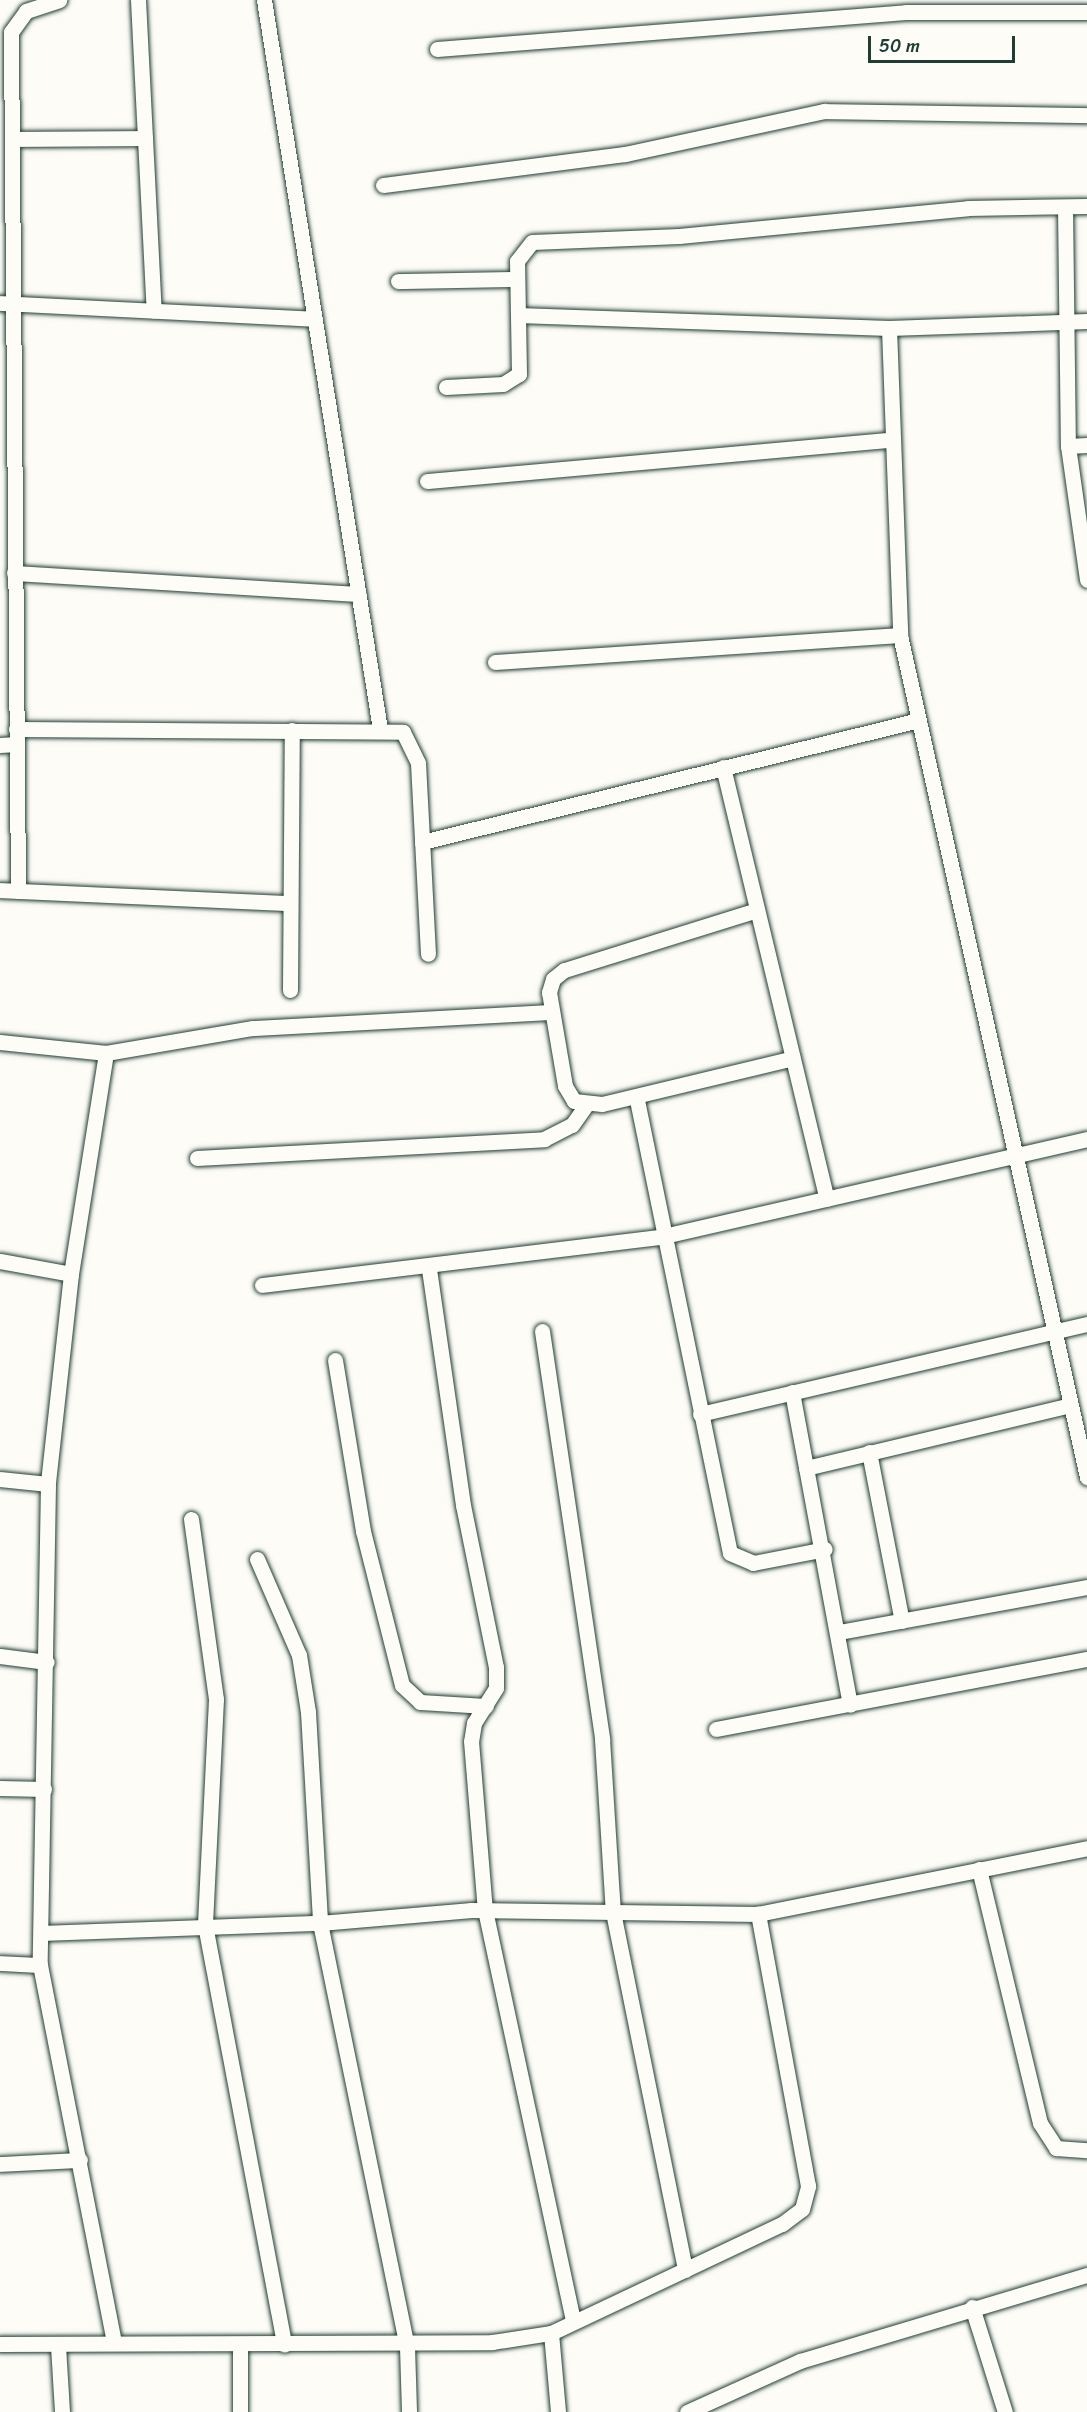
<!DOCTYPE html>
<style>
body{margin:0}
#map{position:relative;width:1087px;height:2412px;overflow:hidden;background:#fdfcf7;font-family:Sriracha,sans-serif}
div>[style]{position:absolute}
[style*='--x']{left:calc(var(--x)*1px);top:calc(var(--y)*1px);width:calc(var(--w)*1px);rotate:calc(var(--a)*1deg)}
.roads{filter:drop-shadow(0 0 2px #1f3d34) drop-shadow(0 0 2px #1f3d34)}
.street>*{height:15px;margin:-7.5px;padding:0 7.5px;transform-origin:7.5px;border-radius:7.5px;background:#fdfcf7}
span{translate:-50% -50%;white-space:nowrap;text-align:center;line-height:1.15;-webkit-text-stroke:5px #fdfcf7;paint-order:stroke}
.scale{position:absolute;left:868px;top:36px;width:147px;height:27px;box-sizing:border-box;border:3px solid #1f3d34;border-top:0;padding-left:8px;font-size:18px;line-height:21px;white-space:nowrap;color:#1f3d34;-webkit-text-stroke:4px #fdfcf7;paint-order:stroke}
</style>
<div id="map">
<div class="roads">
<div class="street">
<i style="--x:138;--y:0;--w:311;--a:87.1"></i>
<i style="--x:264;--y:0;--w:738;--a:80.96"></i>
<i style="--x:437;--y:49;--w:470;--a:-4.5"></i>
<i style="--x:906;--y:12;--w:181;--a:0"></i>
<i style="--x:15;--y:139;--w:130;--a:-0.4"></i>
<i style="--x:383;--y:185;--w:244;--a:-7.3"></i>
<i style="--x:625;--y:154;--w:204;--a:-12.2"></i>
<i style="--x:824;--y:111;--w:263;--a:0.9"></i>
<i style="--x:1065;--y:207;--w:239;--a:89.3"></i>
<i style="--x:1068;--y:446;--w:135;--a:81.9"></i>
<i style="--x:398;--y:281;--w:119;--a:-1"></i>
<i style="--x:0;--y:303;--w:311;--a:2.9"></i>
<i style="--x:518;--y:315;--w:371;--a:2"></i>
<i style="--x:889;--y:328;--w:198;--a:-2"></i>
<i style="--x:889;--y:328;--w:307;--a:87.9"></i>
<i style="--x:900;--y:635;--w:863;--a:77.48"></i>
<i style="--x:446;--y:387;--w:57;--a:-3"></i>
<i style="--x:503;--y:384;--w:19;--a:-32"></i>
<i style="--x:519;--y:374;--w:113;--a:-91"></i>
<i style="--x:517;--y:261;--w:24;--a:-52"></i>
<i style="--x:532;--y:242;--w:147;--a:-2.3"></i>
<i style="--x:679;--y:236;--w:290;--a:-5.5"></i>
<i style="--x:968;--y:208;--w:119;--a:-1"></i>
<i style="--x:1068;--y:446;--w:19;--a:-3"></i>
<i style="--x:427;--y:481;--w:463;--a:-5.1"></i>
<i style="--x:14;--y:573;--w:345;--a:3.5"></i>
<i style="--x:495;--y:662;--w:406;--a:-3.8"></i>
<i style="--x:16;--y:729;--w:387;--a:0.4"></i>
<i style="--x:403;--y:732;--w:34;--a:64"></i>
<i style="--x:418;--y:763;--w:191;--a:87"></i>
<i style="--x:0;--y:745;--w:17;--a:-3"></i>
<i style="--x:723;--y:767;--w:444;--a:76.5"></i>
<i style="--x:422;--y:842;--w:508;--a:-13.79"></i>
<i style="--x:0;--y:890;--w:289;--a:2.6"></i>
<i style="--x:18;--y:891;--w:859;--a:-90.47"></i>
<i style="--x:11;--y:32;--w:26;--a:-54"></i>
<i style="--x:26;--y:11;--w:35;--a:-18"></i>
<i style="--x:757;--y:910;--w:202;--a:162.7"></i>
<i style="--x:564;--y:970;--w:14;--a:141"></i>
<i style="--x:553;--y:979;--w:14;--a:107"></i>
<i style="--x:549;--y:992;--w:95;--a:80.3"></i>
<i style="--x:565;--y:1086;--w:17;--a:59"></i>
<i style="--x:574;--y:1101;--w:28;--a:6"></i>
<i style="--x:602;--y:1104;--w:196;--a:-13.5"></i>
<i style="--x:290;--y:990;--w:260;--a:-89.6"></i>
<i style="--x:0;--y:1042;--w:107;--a:5.9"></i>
<i style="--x:106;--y:1053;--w:149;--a:-9.7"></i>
<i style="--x:253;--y:1028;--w:299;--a:-3.1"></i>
<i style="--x:106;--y:1053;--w:224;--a:99"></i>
<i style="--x:71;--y:1274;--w:211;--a:96.3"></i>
<i style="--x:48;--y:1484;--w:481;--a:91"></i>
<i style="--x:40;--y:1965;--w:385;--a:78.9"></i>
<i style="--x:637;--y:1100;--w:462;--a:78.4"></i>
<i style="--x:730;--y:1553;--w:25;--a:23"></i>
<i style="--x:753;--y:1563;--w:73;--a:-11"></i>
<i style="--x:197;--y:1158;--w:348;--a:-3.1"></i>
<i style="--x:544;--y:1139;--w:31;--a:-27"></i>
<i style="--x:572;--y:1125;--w:24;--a:-55"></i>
<i style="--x:0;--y:1261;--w:72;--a:10.4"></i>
<i style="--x:429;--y:1269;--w:238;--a:81.8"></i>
<i style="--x:463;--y:1505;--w:165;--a:78.5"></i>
<i style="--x:496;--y:1667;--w:21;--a:90"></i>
<i style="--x:496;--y:1688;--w:41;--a:122.2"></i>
<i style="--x:474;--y:1723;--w:18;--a:99"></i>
<i style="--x:471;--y:1741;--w:170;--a:85.3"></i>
<i style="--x:485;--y:1910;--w:419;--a:77.9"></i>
<i style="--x:262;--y:1285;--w:405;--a:-6.9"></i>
<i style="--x:664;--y:1236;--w:434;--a:-12.9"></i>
<i style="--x:542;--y:1331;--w:412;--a:81.6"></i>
<i style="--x:602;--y:1739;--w:173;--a:86.4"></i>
<i style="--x:613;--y:1912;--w:365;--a:78.6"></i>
<i style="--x:335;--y:1360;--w:173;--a:80.7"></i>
<i style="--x:363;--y:1531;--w:159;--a:75.8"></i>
<i style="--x:402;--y:1685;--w:25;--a:43"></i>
<i style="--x:420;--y:1702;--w:66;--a:3.5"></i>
<i style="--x:792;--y:1392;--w:318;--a:79.5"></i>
<i style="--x:700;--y:1414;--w:397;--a:-13.1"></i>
<i style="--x:869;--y:1452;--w:172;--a:79"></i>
<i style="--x:806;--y:1468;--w:271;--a:-13.4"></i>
<i style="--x:0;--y:1479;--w:48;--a:5.9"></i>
<i style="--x:191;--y:1519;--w:182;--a:82.1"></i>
<i style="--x:216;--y:1699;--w:226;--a:92.8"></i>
<i style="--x:205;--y:1925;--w:427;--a:79.3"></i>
<i style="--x:257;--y:1559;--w:105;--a:66.4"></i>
<i style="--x:299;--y:1655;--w:58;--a:81"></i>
<i style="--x:308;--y:1712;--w:211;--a:86.7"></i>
<i style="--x:320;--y:1923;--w:433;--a:78.4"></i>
<i style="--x:407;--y:2347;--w:65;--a:88.2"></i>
<i style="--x:839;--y:1632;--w:252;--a:-10.3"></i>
<i style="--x:0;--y:1656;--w:47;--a:7.3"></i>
<i style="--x:716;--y:1729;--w:378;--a:-10.7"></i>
<i style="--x:0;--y:1788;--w:44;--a:1.3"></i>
<i style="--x:979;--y:1869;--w:261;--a:76.5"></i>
<i style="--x:1040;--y:2123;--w:30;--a:57"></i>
<i style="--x:1056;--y:2148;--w:31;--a:4"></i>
<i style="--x:41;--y:1933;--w:279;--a:-2.1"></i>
<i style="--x:320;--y:1923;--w:152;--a:-4.9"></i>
<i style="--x:471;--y:1910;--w:287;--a:0.8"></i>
<i style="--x:758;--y:1914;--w:336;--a:-11.3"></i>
<i style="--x:0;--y:1963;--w:40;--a:2.9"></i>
<i style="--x:0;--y:2164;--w:80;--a:-2.9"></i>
<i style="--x:972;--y:2307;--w:110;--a:72.6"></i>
<i style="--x:551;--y:2333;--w:79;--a:84.9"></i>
<i style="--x:0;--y:2344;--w:492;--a:-0.2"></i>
<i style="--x:492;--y:2342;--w:60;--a:-8.7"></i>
<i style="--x:551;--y:2333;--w:255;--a:-25.3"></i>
<i style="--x:782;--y:2224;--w:25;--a:-37"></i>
<i style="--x:802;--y:2209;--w:24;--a:-75"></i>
<i style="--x:808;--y:2186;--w:277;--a:-100.4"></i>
<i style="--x:58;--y:2346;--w:66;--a:86.5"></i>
<i style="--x:240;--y:2412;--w:67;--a:-90"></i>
<i style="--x:687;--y:2412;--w:124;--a:-24.3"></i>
<i style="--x:800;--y:2361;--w:300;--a:-16.7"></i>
</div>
</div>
<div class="scale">50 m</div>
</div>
